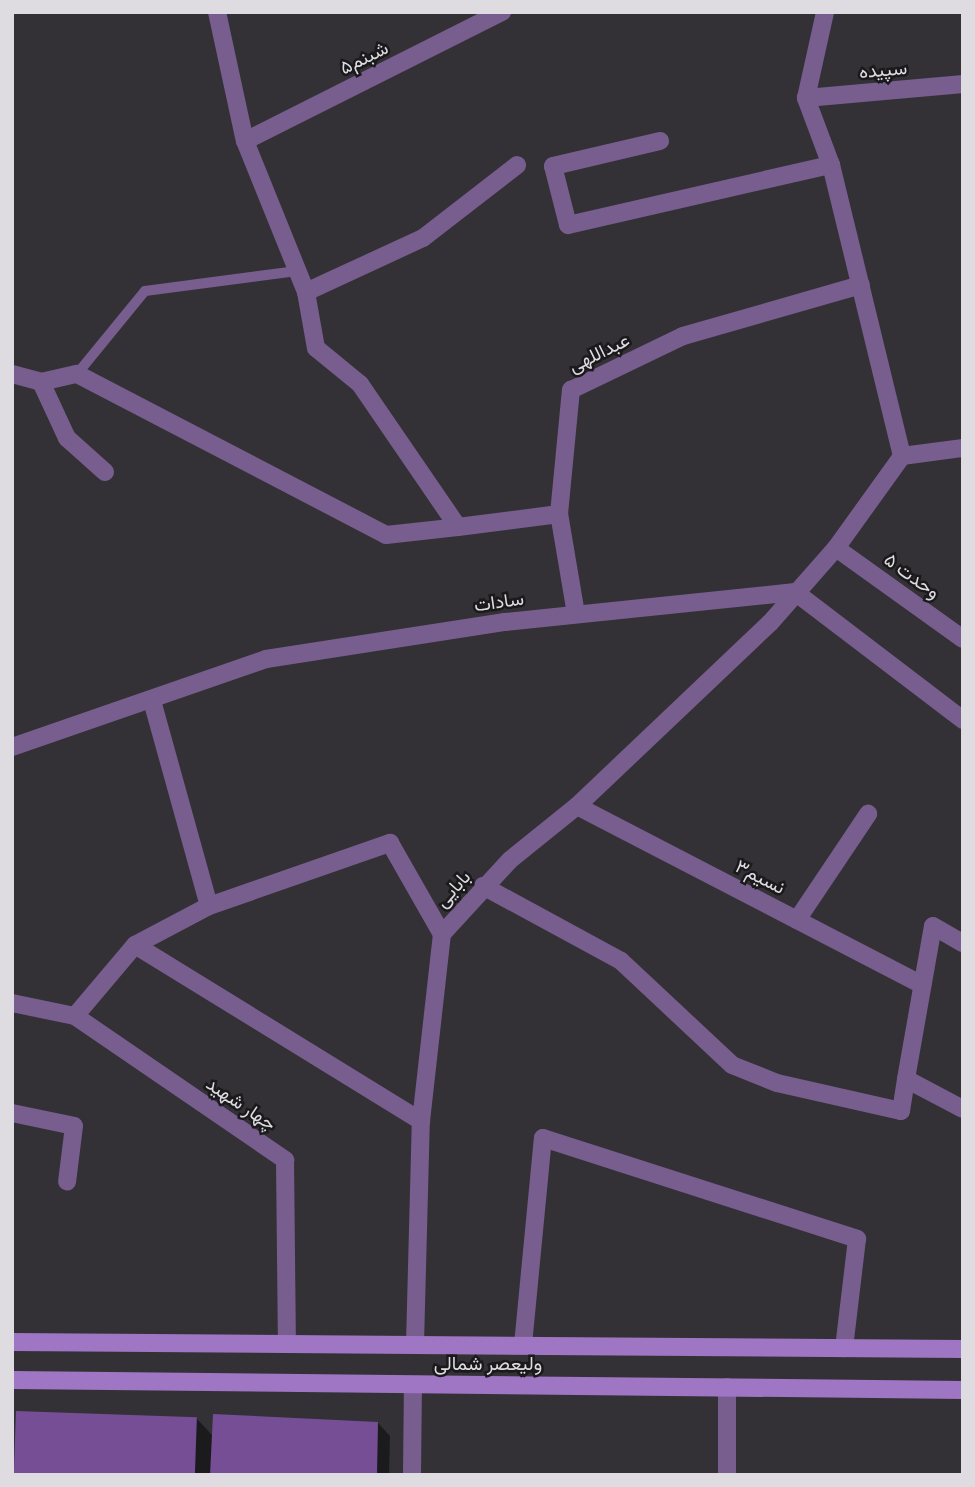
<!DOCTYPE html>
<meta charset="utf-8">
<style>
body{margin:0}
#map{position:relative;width:975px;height:1487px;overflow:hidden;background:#333136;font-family:Cabin,Vazirmatn,sans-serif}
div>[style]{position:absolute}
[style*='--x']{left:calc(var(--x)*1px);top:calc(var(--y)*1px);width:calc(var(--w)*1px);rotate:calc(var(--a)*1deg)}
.shadow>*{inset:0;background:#0007}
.building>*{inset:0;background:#754e96;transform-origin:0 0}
.service>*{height:10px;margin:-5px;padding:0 5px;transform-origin:5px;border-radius:5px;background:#785e8f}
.minor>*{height:18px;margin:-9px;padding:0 9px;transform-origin:9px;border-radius:9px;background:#785e8f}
.secondary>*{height:18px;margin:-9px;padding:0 9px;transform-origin:9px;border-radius:9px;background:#9f76c3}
span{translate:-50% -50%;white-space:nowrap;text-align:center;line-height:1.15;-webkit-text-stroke:5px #1a191c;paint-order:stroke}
.street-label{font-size:19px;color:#dedce0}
.frame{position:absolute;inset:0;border:14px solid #dedce0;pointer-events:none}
</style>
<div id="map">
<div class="shadow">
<i style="clip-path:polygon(197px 1419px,214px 1437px,378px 1423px,390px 1436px,389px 1475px,17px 1475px)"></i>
</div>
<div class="building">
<i style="left:16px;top:1411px;width:181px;height:64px;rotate:2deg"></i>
<i style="clip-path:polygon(213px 1414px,378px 1422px,377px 1475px,210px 1475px)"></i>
</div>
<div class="service">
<i style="--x:77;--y:374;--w:107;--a:-50.7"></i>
<i style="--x:145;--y:291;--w:153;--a:-7.5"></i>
</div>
<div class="minor">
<i style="--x:217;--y:12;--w:132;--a:77.8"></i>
<i style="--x:245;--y:141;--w:163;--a:68"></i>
<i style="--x:306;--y:292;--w:57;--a:79.9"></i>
<i style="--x:316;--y:348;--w:57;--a:39.3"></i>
<i style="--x:360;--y:384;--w:173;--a:55.6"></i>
<i style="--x:458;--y:527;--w:102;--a:-7.3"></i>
<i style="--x:806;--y:98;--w:158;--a:-5.1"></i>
<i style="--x:806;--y:98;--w:88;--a:-77.5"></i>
<i style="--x:245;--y:141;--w:288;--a:-26.7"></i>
<i style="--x:660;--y:141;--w:110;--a:166.8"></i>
<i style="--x:553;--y:166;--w:61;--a:75.7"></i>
<i style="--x:568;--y:225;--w:270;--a:-12.9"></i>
<i style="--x:306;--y:292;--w:129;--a:-24.8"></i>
<i style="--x:423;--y:238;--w:119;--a:-37.8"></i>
<i style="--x:12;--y:374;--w:30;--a:15"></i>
<i style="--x:41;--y:382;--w:37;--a:-13"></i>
<i style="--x:77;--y:374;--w:348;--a:27.5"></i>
<i style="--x:386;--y:535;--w:72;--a:-6.3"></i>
<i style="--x:41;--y:382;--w:62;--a:65.1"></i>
<i style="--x:67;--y:438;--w:51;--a:41.8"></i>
<i style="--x:902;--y:456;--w:62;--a:-7.5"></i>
<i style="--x:836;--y:548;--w:156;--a:35.6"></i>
<i style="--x:576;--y:614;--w:101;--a:-99.6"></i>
<i style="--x:559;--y:514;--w:125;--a:-84.5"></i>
<i style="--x:571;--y:390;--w:124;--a:-25.7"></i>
<i style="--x:683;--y:336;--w:185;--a:-16"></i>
<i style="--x:12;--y:747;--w:269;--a:-19.1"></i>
<i style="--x:266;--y:659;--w:242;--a:-8.8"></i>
<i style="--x:505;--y:622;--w:292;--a:-5.9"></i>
<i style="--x:795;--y:592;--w:211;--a:37.3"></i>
<i style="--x:577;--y:806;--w:389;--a:27.4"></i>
<i style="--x:483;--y:886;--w:157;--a:28.5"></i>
<i style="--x:621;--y:961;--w:152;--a:43.1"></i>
<i style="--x:732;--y:1065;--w:48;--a:21.8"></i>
<i style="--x:777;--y:1083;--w:127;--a:12.7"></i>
<i style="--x:901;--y:1111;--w:32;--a:-81"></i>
<i style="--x:906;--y:1079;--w:64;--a:27.8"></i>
<i style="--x:209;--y:906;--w:192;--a:-19.2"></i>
<i style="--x:390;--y:843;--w:105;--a:60.3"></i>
<i style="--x:797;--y:920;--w:128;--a:-56.2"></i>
<i style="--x:135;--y:945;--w:84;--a:-27.8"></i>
<i style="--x:209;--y:906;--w:214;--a:-105.5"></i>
<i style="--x:12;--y:1003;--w:64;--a:11.7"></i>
<i style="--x:75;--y:1016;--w:255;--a:34.4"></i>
<i style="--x:285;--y:1160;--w:182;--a:89.4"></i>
<i style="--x:75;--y:1016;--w:93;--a:-49.8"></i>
<i style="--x:135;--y:945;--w:336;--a:31.6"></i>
<i style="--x:906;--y:1079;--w:155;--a:-80"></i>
<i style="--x:933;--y:926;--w:34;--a:30"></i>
<i style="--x:12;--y:1113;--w:63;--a:11.8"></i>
<i style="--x:74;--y:1126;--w:56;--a:97.1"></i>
<i style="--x:415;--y:1344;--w:223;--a:-88.5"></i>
<i style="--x:421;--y:1121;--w:188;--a:-83.6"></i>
<i style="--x:442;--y:934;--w:100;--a:-47.4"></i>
<i style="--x:510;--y:860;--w:86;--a:-38.9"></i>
<i style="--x:577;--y:806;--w:266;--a:-43.5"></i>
<i style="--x:770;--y:623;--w:100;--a:-48.7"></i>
<i style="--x:836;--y:548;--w:113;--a:-54.3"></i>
<i style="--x:902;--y:456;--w:300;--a:-103.7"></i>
<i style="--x:831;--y:165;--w:72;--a:-110.5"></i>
<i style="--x:523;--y:1345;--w:208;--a:-84.5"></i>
<i style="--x:543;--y:1138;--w:330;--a:17.8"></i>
<i style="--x:857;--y:1239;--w:110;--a:96.8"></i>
<i style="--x:727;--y:1387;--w:88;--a:90"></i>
<i style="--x:412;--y:1475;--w:90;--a:-89.4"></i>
</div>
<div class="secondary">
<i style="--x:12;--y:1342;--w:951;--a:0.42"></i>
<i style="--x:12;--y:1380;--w:951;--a:0.6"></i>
</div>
<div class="street-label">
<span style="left:364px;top:58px;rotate:-26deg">شبنم۵</span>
<span style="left:883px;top:70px;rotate:-5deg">سپیده</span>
<span style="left:599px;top:353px;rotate:-26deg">عبداللهی</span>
<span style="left:912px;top:576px;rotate:36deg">وحدت ۵</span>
<span style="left:499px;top:602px;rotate:-8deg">سادات</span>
<span style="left:760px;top:877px;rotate:27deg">نسیم۳</span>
<span style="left:453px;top:889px;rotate:-48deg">بابایی</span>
<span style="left:241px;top:1104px;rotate:34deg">چهار شهید</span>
<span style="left:488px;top:1364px">ولیعصر شمالی</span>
</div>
<div class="frame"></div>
</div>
